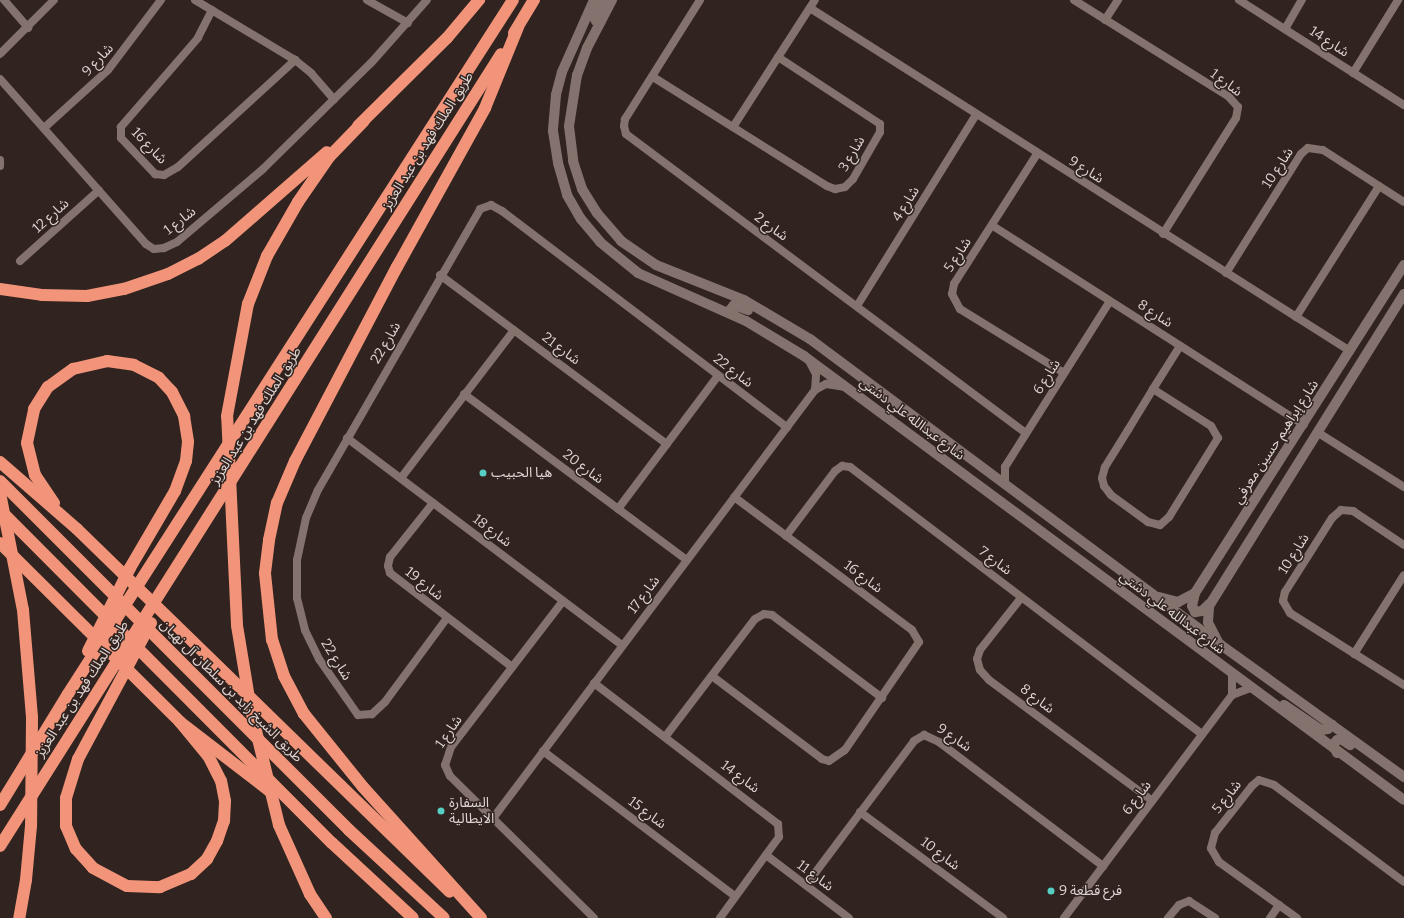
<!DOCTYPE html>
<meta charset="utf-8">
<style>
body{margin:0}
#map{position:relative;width:1404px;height:918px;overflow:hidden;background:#31231f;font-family:Bitter,"Noto Sans Arabic",serif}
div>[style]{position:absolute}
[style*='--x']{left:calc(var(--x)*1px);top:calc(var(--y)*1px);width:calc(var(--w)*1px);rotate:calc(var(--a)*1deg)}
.minor>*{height:8px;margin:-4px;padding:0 4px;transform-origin:4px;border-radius:4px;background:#83726d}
.tertiary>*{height:10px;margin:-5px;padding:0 5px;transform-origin:5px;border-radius:5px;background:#83726d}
.secondary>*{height:10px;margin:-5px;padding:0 5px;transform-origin:5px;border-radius:5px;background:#83726d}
.motorway>*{height:12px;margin:-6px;padding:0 6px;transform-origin:6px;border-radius:6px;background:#f29479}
.dots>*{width:11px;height:11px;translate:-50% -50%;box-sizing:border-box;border:2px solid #31231f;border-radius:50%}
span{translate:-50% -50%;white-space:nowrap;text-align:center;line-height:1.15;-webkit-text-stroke:3px #31231f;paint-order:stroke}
.street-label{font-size:14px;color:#ded5d2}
.poi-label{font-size:14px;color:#ded5d2}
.left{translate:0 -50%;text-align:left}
</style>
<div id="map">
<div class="minor">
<i style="--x:4;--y:0;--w:37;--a:49"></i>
<i style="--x:195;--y:0;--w:117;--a:31"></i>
<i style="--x:295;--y:60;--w:21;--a:39"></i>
<i style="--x:311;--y:73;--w:35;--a:49"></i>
<i style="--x:367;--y:0;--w:47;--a:29.3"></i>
<i style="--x:700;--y:0;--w:141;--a:122.2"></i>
<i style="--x:625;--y:119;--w:7;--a:98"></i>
<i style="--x:624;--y:126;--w:8;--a:76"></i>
<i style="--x:626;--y:134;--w:499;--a:36.8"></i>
<i style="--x:1074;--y:0;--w:183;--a:32"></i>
<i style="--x:1229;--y:97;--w:13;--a:48"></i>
<i style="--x:1238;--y:107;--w:11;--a:100"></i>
<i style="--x:1236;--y:118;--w:137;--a:122.2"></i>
<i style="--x:1239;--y:0;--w:196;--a:32.5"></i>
<i style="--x:810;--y:8;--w:640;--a:32.42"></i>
<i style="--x:212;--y:10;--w:31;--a:117"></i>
<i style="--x:198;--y:38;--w:118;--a:130.9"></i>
<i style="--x:121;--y:127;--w:11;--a:90"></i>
<i style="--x:121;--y:138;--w:50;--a:46.6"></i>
<i style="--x:155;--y:174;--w:9;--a:6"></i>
<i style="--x:164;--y:175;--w:16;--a:-30"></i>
<i style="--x:178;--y:167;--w:159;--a:-42.4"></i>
<i style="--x:1105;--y:20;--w:24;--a:-57"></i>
<i style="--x:1285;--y:29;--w:34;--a:-60"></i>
<i style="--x:0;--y:54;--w:76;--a:-45"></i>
<i style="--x:1353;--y:73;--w:86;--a:-58.3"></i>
<i style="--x:653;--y:77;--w:205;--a:32.1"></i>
<i style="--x:827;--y:186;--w:9;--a:21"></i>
<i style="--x:835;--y:189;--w:10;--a:-11"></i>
<i style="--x:845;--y:187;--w:11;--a:-45"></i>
<i style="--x:853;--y:179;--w:54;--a:-60.1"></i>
<i style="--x:880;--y:132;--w:8;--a:-90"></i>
<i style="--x:880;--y:124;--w:122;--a:-146.7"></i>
<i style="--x:0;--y:79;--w:220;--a:48.5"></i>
<i style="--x:146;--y:244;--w:9;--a:32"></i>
<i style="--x:154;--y:249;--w:10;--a:-6"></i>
<i style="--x:164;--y:248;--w:14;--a:-25"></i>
<i style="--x:177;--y:242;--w:113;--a:-40.3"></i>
<i style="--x:263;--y:169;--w:151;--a:-44.5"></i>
<i style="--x:371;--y:63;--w:84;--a:-48.4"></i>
<i style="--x:733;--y:127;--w:151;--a:-57.2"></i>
<i style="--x:44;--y:128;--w:86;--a:-42.2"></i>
<i style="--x:108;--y:70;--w:88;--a:-52.9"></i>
<i style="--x:1037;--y:154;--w:154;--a:122.6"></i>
<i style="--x:954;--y:284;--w:10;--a:101"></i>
<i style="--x:952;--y:294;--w:17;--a:62"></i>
<i style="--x:960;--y:309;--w:122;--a:31.6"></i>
<i style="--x:0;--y:160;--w:6;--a:90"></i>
<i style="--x:993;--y:226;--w:369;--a:32.6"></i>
<i style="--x:20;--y:261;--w:106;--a:-41.9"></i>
<i style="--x:1226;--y:273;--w:141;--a:-57.8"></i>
<i style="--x:1301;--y:154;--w:9;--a:-41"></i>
<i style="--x:1308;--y:148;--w:15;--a:8"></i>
<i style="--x:1323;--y:150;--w:96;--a:32.7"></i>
<i style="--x:440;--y:275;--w:283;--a:36.7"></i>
<i style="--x:857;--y:306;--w:225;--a:-58.1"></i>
<i style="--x:1296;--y:317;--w:155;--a:-57.6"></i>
<i style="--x:1153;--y:389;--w:69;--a:32.5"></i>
<i style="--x:1211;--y:426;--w:14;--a:60"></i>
<i style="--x:1218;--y:438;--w:93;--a:121.8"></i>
<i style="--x:1169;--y:517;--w:12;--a:138"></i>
<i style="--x:1160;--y:525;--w:12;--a:-166"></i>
<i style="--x:1148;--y:522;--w:46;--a:-143.9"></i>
<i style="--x:1111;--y:495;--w:11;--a:-128"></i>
<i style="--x:1104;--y:486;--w:8;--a:-104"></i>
<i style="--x:1102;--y:478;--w:11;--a:-75"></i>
<i style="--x:1105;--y:467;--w:44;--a:-58.1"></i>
<i style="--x:1128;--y:430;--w:48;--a:-58.6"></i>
<i style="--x:1153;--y:389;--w:51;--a:-57.9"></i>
<i style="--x:815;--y:390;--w:13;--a:-29"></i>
<i style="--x:826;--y:384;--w:18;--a:9"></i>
<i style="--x:464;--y:394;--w:278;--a:36.7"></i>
<i style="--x:1317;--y:432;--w:103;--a:32.3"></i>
<i style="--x:347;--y:438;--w:344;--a:37"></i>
<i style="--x:401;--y:478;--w:186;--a:-52.6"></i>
<i style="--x:1005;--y:485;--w:18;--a:-90"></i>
<i style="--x:1005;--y:467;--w:196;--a:-57.7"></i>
<i style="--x:433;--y:503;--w:69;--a:128.5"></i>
<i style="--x:390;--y:557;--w:9;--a:103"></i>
<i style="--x:388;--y:566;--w:7;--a:74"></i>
<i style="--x:390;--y:573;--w:154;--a:37.6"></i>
<i style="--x:618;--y:509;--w:166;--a:-53.1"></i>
<i style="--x:786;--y:536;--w:81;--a:-53"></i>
<i style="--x:835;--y:471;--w:9;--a:-36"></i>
<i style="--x:842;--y:466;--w:8;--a:7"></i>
<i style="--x:850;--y:467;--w:442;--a:37.2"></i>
<i style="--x:1404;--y:545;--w:61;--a:-146.3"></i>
<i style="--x:1353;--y:511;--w:12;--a:-175"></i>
<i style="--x:1341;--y:510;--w:12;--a:138"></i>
<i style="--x:1332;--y:518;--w:88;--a:122.4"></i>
<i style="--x:1285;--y:592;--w:9;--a:103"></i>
<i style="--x:1283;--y:601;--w:14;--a:60"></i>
<i style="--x:1290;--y:613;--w:135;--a:32.3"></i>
<i style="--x:1021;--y:598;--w:66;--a:128.3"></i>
<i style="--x:980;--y:650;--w:9;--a:108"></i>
<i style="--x:977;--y:659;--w:11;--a:75"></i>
<i style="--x:980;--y:670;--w:13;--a:48"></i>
<i style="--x:989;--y:680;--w:202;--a:36.5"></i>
<i style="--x:563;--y:601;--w:184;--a:127.5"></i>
<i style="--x:451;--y:747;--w:19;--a:108"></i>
<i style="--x:445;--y:765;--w:12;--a:66"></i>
<i style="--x:450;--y:776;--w:202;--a:44.6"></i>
<i style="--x:447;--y:618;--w:104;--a:126.4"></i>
<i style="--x:385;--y:702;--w:18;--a:137"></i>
<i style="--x:372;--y:714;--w:14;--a:176"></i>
<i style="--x:358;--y:715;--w:68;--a:-124.9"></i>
<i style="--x:319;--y:659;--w:32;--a:-116"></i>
<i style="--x:305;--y:630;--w:33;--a:-104"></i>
<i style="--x:297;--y:598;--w:38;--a:-90"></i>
<i style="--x:297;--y:560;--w:43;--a:-77.9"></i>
<i style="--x:306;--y:518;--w:30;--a:-67"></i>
<i style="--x:318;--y:490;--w:324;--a:-60"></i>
<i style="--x:480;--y:209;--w:12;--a:-20"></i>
<i style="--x:491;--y:205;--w:13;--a:29"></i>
<i style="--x:502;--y:211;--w:358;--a:37.2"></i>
<i style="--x:1354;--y:654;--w:93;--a:-57.7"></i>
<i style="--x:712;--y:676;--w:138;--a:37"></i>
<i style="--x:822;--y:759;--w:7;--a:16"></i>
<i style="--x:829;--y:761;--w:19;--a:-35"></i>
<i style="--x:845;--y:750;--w:131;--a:-55.6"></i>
<i style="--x:919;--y:642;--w:14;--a:-120"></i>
<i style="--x:912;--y:630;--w:222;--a:-143.2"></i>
<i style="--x:594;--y:683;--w:232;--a:37.5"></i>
<i style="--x:778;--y:824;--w:13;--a:86"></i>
<i style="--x:779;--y:837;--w:100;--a:126.1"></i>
<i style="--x:1232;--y:695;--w:20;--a:-90"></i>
<i style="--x:665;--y:737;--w:148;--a:-52.7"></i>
<i style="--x:755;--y:619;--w:10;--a:-29"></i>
<i style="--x:764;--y:614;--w:8;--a:7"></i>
<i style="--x:772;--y:615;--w:138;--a:37"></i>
<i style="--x:543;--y:751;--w:241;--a:37.1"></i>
<i style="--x:860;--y:812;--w:178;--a:36.5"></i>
<i style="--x:494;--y:817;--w:534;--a:-53.07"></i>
<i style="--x:815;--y:390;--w:16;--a:-86"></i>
<i style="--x:816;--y:374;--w:15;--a:-118"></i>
<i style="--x:766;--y:855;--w:104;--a:37.2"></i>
<i style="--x:806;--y:885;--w:180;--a:-53.1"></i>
<i style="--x:914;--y:741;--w:12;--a:-31"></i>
<i style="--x:924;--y:735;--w:17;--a:25"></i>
<i style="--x:939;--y:742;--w:206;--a:37.1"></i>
<i style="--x:1064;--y:918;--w:279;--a:-53"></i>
<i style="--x:1232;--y:695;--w:19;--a:-21"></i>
<i style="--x:1168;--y:918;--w:17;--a:-50"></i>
<i style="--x:1179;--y:905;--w:11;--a:-22"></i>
<i style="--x:1189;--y:901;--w:31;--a:33"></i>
<i style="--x:1270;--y:918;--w:16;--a:-55"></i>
<i style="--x:1297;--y:918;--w:96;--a:-144.3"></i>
<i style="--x:1219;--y:862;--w:16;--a:-120"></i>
<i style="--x:1211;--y:848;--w:16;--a:-75"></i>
<i style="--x:1215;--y:833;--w:60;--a:-51.8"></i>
<i style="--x:1252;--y:786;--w:9;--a:-41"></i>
<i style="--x:1259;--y:780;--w:16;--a:18"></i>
<i style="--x:1274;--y:785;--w:162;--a:36.7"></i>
</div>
<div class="tertiary">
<i style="--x:1195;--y:593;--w:13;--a:103"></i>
<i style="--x:1192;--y:606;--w:7;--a:63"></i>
<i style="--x:1195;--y:612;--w:7;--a:-8"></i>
<i style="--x:1202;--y:611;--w:10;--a:-45"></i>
<i style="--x:1159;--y:597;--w:20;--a:15"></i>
<i style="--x:1178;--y:602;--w:19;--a:-28"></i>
<i style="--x:1195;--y:593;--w:389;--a:-57.5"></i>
<i style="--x:1218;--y:642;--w:22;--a:-117"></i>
<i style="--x:1208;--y:622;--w:16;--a:-86"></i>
<i style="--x:1209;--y:606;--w:368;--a:-58"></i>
</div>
<div class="secondary">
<i style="--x:594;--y:0;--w:79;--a:114"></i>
<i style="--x:562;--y:72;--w:24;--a:105"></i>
<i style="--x:556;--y:95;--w:36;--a:95"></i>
<i style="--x:553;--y:131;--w:32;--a:81"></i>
<i style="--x:558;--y:163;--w:33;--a:74"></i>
<i style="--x:567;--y:195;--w:28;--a:60"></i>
<i style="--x:581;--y:219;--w:30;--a:50"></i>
<i style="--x:600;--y:242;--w:49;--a:39.2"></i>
<i style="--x:638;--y:273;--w:118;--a:24"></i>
<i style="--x:746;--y:321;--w:68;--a:31.1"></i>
<i style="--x:804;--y:356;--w:746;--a:36.5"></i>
<i style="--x:612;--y:0;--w:54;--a:117.5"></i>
<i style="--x:587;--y:48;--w:29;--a:110"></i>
<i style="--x:577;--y:75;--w:52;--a:98.9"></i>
<i style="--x:569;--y:126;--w:35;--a:83"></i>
<i style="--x:573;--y:161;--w:29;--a:72"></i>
<i style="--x:582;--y:189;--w:28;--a:58"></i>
<i style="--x:597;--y:213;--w:37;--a:49"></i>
<i style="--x:621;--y:241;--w:42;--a:34.4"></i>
<i style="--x:656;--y:265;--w:95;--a:21.7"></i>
<i style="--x:744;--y:300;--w:77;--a:30.6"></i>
<i style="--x:810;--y:339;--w:512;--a:36.67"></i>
<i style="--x:1221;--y:645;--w:226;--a:35.8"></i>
<i style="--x:601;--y:21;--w:5;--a:180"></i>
<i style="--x:596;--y:21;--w:4;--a:-117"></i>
<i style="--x:594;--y:17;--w:19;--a:-65"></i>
<i style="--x:734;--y:315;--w:6;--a:-129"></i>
<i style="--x:730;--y:310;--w:6;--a:-51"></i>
<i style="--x:734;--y:305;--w:15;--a:20"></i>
<i style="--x:1284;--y:705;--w:45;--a:34"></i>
<i style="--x:1321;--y:730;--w:7;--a:-8"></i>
<i style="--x:1328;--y:729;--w:6;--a:-45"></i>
<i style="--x:1337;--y:753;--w:9;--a:-117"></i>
<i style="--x:1333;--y:745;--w:6;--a:-51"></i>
<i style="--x:1337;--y:740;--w:4;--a:-14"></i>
<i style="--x:1341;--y:739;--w:11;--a:34"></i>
</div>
<div class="motorway">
<i style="--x:514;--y:33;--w:39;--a:-59"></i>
<i style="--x:358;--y:126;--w:125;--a:-44.7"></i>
<i style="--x:447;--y:38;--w:50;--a:-49.9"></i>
<i style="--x:0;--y:289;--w:42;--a:8.1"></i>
<i style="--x:42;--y:295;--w:45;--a:1.3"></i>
<i style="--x:87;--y:296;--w:38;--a:-11"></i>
<i style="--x:124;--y:289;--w:46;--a:-18.8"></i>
<i style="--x:168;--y:274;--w:34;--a:-27"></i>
<i style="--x:198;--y:259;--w:32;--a:-34"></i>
<i style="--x:225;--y:241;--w:135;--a:-41.1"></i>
<i style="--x:0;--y:462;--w:102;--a:41"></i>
<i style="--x:77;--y:529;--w:520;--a:44.22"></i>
<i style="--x:0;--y:481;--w:494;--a:45"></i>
<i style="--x:349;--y:830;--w:129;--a:42.8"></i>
<i style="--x:0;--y:493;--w:119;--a:78.9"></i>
<i style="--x:23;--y:610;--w:108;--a:85.2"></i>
<i style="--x:32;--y:718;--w:108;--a:90.5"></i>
<i style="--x:31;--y:826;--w:54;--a:95.3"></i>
<i style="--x:26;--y:880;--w:39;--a:100"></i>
<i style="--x:54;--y:503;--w:34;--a:-124"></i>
<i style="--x:35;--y:475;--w:33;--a:-104"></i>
<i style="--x:27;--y:443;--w:35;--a:-78"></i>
<i style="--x:34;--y:409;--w:26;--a:-58"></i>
<i style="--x:48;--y:387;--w:31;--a:-36"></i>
<i style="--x:73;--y:369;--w:35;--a:-13"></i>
<i style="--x:107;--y:361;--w:27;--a:8"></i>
<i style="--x:134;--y:365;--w:28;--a:27"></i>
<i style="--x:159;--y:378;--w:19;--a:47"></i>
<i style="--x:172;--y:392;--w:27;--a:63"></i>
<i style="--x:184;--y:416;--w:26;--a:81"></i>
<i style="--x:188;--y:442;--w:19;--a:96"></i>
<i style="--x:186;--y:461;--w:32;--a:110"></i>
<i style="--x:175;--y:491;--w:89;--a:120.3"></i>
<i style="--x:130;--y:568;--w:93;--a:116.8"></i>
<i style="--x:0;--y:510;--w:470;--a:45.1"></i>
<i style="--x:332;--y:843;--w:110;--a:42.8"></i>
<i style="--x:0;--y:543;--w:254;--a:44.8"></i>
<i style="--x:180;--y:722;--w:115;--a:37.6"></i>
<i style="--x:151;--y:623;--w:154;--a:118.2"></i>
<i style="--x:78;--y:759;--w:41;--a:107.1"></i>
<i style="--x:66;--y:798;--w:28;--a:90"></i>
<i style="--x:66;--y:826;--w:25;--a:67"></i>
<i style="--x:76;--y:849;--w:25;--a:48"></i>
<i style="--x:93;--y:868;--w:38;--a:28"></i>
<i style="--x:127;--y:886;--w:33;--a:2"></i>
<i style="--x:160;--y:887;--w:34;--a:-23"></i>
<i style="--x:191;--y:874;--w:22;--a:-43"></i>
<i style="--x:207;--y:859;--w:21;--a:-61"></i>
<i style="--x:217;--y:841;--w:21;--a:-71"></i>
<i style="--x:224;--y:821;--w:20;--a:-87"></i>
<i style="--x:225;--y:801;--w:20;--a:-101"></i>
<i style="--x:221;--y:781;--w:28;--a:-117"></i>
<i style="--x:208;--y:756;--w:44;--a:-129.5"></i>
<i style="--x:0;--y:805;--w:130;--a:-58.5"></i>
<i style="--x:68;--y:694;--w:824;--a:-57.33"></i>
<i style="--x:0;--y:846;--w:937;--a:-57.68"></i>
<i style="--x:326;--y:918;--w:29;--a:-124"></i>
<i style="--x:310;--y:894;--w:76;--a:-114.2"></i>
<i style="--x:279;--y:825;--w:118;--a:-103.7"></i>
<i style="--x:251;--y:710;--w:86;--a:-99.4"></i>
<i style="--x:237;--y:625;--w:209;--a:-92.7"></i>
<i style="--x:227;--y:416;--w:114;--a:-79.4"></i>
<i style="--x:248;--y:304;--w:52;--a:-68.4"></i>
<i style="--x:267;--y:256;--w:62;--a:-60.1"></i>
<i style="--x:298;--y:202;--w:55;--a:-55.4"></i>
<i style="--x:329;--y:157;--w:50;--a:-45.8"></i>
<i style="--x:481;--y:918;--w:176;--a:-132"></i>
<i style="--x:363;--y:787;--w:94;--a:-128.9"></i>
<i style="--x:304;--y:714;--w:43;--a:-117.8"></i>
<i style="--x:284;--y:676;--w:38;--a:-108"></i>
<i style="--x:272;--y:640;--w:67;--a:-96"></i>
<i style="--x:265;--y:573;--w:33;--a:-83"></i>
<i style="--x:269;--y:540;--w:38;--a:-78"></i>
<i style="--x:277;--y:503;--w:46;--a:-66.8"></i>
<i style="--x:295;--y:461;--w:219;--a:-62.3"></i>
<i style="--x:397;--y:267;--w:182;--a:-61"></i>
<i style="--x:485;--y:108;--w:87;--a:-67.8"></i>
</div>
<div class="dots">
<i style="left:483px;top:473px;background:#56cec3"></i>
<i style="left:441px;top:811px;background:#56cec3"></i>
<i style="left:1051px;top:891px;background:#56cec3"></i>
</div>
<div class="street-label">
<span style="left:1329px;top:42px;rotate:33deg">شارع 14</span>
<span style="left:98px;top:60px;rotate:-47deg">شارع 9</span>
<span style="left:1226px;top:83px;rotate:37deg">شارع 1</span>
<span style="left:428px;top:141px;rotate:-58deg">طريق الملك فهد بن عبد العزيز</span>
<span style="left:149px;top:146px;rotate:46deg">شارع 16</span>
<span style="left:852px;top:154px;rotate:-60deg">شارع 3</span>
<span style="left:1278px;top:168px;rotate:-57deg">شارع 10</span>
<span style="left:1086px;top:170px;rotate:32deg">شارع 9</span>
<span style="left:906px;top:204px;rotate:-58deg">شارع 4</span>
<span style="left:51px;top:216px;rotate:-42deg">شارع 12</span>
<span style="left:180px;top:221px;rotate:-38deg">شارع 1</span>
<span style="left:771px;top:227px;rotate:36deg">شارع 2</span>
<span style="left:958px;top:255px;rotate:-57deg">شارع 5</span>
<span style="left:1155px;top:314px;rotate:33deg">شارع 8</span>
<span style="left:386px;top:343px;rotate:-60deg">شارع 22</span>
<span style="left:561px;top:349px;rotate:37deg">شارع 21</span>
<span style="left:733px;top:371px;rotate:37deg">شارع 22</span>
<span style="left:1047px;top:377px;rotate:-58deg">شارع 6</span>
<span style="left:256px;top:416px;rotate:-58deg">طريق الملك فهد بن عبد العزيز</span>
<span style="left:912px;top:419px;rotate:37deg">شارع عبدالله علي دشتي</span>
<span style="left:1276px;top:442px;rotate:-57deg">شارع إبراهيم حسين معرفي</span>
<span style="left:583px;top:467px;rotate:37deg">شارع 20</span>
<span style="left:492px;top:531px;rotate:37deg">شارع 18</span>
<span style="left:1294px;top:554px;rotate:-58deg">شارع 10</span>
<span style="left:995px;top:561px;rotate:37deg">شارع 7</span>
<span style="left:863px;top:577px;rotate:37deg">شارع 16</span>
<span style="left:424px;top:584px;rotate:38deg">شارع 19</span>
<span style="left:644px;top:595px;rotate:-53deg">شارع 17</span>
<span style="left:1172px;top:613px;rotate:37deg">شارع عبدالله علي دشتي</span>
<span style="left:336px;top:660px;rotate:58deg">شارع 22</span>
<span style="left:82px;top:689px;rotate:-57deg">طريق الملك فهد بن عبد العزيز</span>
<span style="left:231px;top:691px;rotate:45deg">طريق الشيخ زايد بن سلطان آل نهيان</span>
<span style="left:1037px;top:699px;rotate:37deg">شارع 8</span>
<span style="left:449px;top:732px;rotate:-56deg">شارع 1</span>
<span style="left:954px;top:738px;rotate:34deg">شارع 9</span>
<span style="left:740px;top:777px;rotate:37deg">شارع 14</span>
<span style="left:1227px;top:797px;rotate:-52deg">شارع 5</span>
<span style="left:1137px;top:798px;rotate:-53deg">شارع 6</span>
<span style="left:647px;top:813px;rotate:37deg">شارع 15</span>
<span style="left:940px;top:854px;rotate:37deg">شارع 10</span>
<span style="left:815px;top:876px;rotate:37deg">شارع 11</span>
</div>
<div class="poi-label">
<span class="left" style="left:491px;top:473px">هيا الحبيب</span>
<span class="left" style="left:449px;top:811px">السفارة<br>الايطالية</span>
<span class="left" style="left:1059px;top:891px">فرع قطعة 9</span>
</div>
</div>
